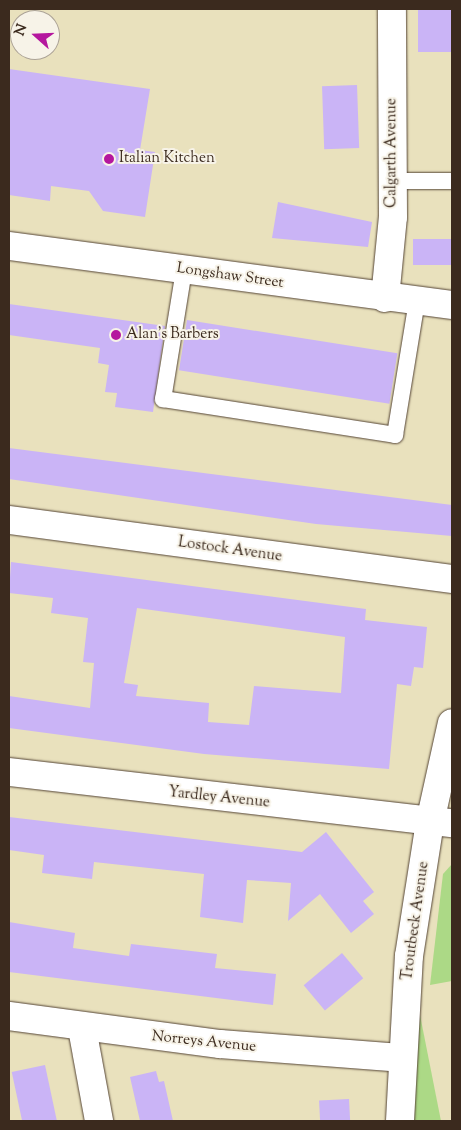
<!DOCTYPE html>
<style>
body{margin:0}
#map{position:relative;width:461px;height:1130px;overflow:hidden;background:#e9e1bd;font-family:"Sorts Mill Goudy",serif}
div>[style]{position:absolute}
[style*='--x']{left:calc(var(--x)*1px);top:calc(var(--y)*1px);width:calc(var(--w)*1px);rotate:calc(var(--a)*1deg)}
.green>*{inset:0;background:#acd986}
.building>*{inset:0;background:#cab4f6;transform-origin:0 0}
.roads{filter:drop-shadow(0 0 1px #554536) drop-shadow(0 0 1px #554536)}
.service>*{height:16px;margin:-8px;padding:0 8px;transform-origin:8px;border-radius:8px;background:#fff}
.minor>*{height:28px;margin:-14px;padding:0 14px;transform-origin:14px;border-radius:14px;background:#fff}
.tertiary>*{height:28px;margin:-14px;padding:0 14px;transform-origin:14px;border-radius:14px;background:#fff}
.dots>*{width:14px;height:14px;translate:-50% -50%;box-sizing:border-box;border:2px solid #f7f3e8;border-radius:50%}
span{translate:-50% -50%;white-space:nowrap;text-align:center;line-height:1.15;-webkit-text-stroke:4px #f7f3e8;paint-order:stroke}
.street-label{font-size:15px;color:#3b2a1e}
.poi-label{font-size:15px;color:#3b2a1e}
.left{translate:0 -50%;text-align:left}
.frame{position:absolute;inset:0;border:10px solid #3b2a1e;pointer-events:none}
.north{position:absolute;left:10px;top:10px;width:50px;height:50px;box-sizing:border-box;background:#f7f3e8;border:1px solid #aca397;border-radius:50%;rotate:290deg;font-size:14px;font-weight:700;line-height:20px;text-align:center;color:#3b2a1e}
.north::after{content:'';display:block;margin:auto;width:18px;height:22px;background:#b5179e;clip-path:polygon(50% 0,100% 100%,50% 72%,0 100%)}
</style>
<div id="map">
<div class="green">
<i style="clip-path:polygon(452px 864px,452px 981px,430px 985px,443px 874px)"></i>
<i style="clip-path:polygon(420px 1015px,441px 1121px,413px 1121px)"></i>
</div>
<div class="building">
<i style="left:418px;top:9px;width:34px;height:43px"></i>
<i style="clip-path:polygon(9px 69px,150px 89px,140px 150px,155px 152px,145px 217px,103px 211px,89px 191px,51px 186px,50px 201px,9px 195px)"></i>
<i style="left:357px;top:85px;width:63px;height:35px;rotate:88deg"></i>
<i style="clip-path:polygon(278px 202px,372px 222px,368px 247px,272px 238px)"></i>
<i style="left:413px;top:239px;width:39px;height:26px"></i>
<i style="clip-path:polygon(9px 304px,165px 326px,153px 412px,115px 407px,117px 393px,105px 392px,109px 365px,98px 363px,100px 348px,9px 335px)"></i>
<i style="left:187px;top:320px;width:213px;height:51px;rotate:9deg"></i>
<i style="clip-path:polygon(9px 448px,452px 505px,452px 536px,316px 524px,9px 479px)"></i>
<i style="clip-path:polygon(evenodd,11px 562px,366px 609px,365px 620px,427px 627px,423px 668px,414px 667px,411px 686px,397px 684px,389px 769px,204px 754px,9px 728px,9px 696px,90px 708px,94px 663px,83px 662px,88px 618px,51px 613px,53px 598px,9px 593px,11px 562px,137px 608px,345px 637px,341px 693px,254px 686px,249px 725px,208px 722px,209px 703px,136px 696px,138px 685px,124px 683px,137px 608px)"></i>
<i style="clip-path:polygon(9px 817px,302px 852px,326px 832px,374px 892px,363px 901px,374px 914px,351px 933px,320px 894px,288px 921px,291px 883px,247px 880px,243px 923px,200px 917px,204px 874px,94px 862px,92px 879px,42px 873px,44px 855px,9px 850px)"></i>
<i style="clip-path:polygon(9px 922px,75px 933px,73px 948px,129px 956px,131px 944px,217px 954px,215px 968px,276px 974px,273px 1005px,9px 972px)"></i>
<i style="left:342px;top:953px;width:33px;height:50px;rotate:50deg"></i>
<i style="left:45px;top:1065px;width:57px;height:34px;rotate:78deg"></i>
<i style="clip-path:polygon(156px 1071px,159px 1082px,164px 1081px,173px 1121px,140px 1121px,130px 1077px)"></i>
<i style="left:349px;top:1099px;width:22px;height:30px;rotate:87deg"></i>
</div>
<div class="roads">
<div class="service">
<i style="--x:392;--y:181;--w:60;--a:0"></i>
<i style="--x:184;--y:270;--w:131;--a:99.2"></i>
<i style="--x:163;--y:399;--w:235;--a:8.8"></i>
<i style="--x:395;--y:435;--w:136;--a:-80.7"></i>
</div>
<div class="minor">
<i style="--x:385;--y:298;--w:81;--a:-84.4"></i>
<i style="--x:393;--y:217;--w:208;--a:-90.3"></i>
<i style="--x:9;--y:520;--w:447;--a:7.6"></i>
<i style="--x:9;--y:772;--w:446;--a:6.6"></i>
<i style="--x:9;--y:1016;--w:213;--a:7.6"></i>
<i style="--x:220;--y:1044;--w:181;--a:4.4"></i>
<i style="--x:82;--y:1028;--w:95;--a:79.6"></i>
<i style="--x:400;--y:1121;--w:165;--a:-86.9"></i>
<i style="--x:409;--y:956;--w:136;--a:-81.1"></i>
<i style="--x:430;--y:822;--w:101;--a:-77.5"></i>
</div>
<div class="tertiary">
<i style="--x:9;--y:246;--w:447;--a:7.6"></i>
</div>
</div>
<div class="dots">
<i style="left:109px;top:159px;background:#b5179e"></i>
<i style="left:116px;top:335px;background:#b5179e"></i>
</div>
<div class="street-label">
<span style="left:392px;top:153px;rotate:-90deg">Calgarth Avenue</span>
<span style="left:230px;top:276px;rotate:8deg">Longshaw Street</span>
<span style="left:230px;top:550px;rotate:8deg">Lostock Avenue</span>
<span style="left:219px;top:798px;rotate:6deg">Yardley Avenue</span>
<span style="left:416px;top:921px;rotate:-82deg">Troutbeck Avenue</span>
<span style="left:204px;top:1042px;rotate:6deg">Norreys Avenue</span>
</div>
<div class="poi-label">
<span class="left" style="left:119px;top:159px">Italian Kitchen</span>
<span class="left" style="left:126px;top:335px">Alan's Barbers</span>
</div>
<div class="frame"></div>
<div class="north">N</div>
</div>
